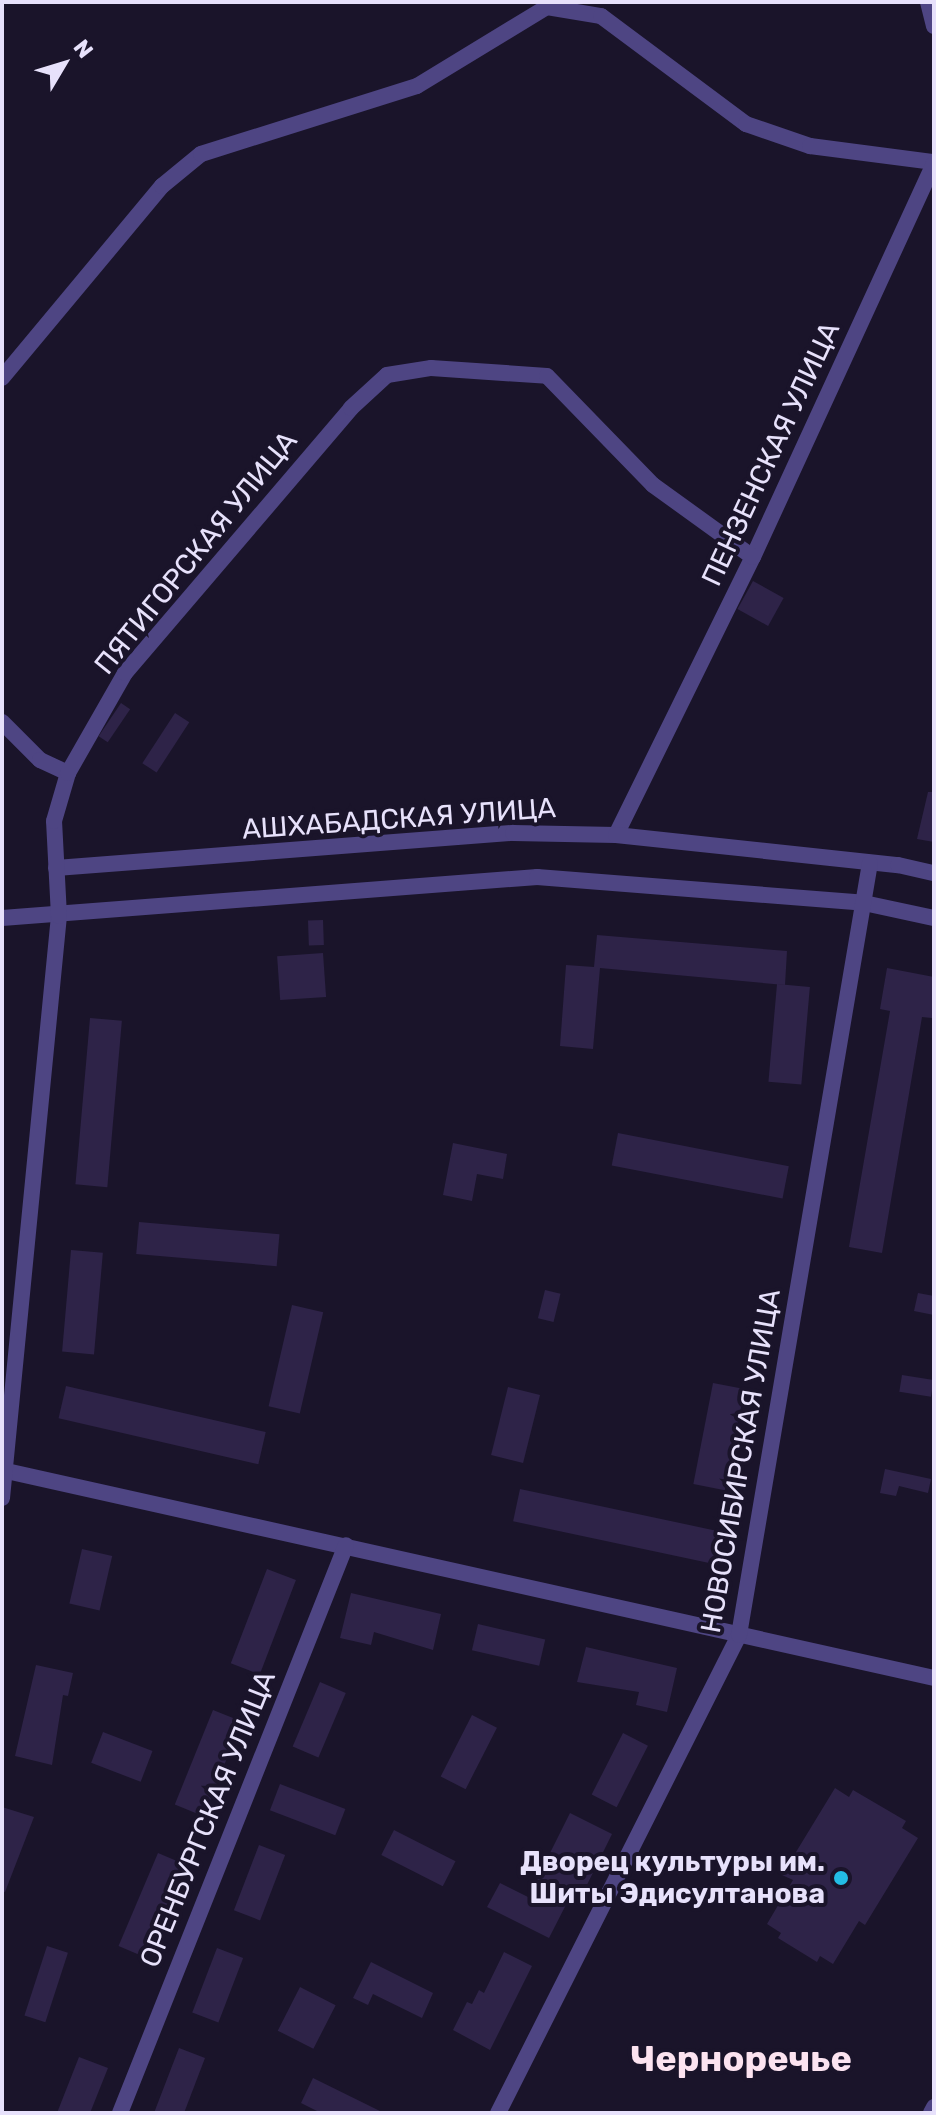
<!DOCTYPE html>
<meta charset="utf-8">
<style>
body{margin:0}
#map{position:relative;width:936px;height:2115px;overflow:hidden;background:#1a142a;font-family:Rubik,sans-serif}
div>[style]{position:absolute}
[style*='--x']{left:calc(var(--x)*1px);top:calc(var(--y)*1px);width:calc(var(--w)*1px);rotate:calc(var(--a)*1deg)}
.building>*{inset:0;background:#2e2348;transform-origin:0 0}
.street>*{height:16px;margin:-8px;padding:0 8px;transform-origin:8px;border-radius:8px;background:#4e4583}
.dots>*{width:22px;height:22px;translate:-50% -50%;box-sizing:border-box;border:4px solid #1a142a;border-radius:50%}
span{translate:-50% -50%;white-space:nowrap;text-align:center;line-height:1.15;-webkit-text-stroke:8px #1a142a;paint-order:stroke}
.street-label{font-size:28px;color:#e7e1fb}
.poi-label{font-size:28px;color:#e7e1fb;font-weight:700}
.right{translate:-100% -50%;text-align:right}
.district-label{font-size:36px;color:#fce3f0;font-weight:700}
.frame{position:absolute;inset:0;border:4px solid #e7e1fb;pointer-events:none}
.north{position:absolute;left:24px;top:24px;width:80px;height:80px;-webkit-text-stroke:6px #1a142a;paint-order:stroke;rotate:52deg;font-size:22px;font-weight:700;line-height:32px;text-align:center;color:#e7e1fb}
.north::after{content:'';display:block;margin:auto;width:28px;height:36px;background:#e7e1fb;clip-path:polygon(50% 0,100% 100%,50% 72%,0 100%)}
</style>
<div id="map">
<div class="building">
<i style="left:753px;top:581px;width:35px;height:32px;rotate:29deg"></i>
<i style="left:121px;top:703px;width:11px;height:40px;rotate:34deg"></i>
<i style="left:175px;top:713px;width:17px;height:60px;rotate:33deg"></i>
<i style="clip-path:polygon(928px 792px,934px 792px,934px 842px,917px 839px)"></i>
<i style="left:323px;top:920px;width:25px;height:15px;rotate:88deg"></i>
<i style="clip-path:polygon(597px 935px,787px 951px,785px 985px,600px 968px,593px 1049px,560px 1046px,566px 965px,594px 967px)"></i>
<i style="left:323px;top:953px;width:44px;height:46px;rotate:86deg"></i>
<i style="clip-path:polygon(887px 968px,934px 977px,934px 1010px,932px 1018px,922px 1017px,882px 1253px,849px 1247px,890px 1011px,880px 1009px)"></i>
<i style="left:777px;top:984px;width:33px;height:98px;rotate:5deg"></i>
<i style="left:90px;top:1018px;width:32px;height:167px;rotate:5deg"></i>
<i style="left:618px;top:1133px;width:174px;height:33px;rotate:11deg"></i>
<i style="clip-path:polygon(453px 1143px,507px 1154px,503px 1179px,477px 1174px,472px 1201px,443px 1195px)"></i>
<i style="left:139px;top:1222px;width:141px;height:32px;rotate:5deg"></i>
<i style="left:71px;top:1250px;width:32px;height:102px;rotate:5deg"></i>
<i style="left:545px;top:1290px;width:16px;height:29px;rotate:14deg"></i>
<i style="clip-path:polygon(918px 1293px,934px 1296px,934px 1315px,914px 1311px)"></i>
<i style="left:292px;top:1305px;width:32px;height:104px;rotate:13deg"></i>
<i style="left:902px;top:1375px;width:32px;height:17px;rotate:9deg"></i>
<i style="left:713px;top:1383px;width:32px;height:103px;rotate:11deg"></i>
<i style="left:66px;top:1386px;width:205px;height:33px;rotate:13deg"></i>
<i style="left:508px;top:1387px;width:33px;height:70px;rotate:14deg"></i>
<i style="clip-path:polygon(885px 1469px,931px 1479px,928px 1493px,899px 1486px,896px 1496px,880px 1493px)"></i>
<i style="left:520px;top:1489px;width:204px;height:33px;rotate:12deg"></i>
<i style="left:82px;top:1549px;width:31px;height:56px;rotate:13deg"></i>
<i style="left:267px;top:1569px;width:31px;height:101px;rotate:21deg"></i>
<i style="clip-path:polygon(351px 1593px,441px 1614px,433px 1650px,374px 1632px,371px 1645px,340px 1638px)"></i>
<i style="left:478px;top:1624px;width:69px;height:27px;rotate:13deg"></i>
<i style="clip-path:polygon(586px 1647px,677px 1668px,667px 1712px,636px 1705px,639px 1692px,577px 1682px)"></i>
<i style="clip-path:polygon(36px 1665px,73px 1673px,68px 1696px,63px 1695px,52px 1765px,15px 1756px)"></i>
<i style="left:320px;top:1682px;width:28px;height:70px;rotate:23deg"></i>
<i style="left:213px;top:1710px;width:31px;height:102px;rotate:22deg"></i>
<i style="left:472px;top:1715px;width:28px;height:69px;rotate:27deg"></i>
<i style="left:103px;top:1732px;width:53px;height:33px;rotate:21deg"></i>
<i style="left:623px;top:1733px;width:28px;height:69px;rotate:27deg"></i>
<i style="left:280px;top:1784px;width:70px;height:28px;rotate:21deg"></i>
<i style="clip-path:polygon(835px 1788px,849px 1797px,853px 1790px,906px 1821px,902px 1828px,918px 1838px,865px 1925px,859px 1921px,833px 1964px,820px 1956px,817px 1962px,778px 1938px,781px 1933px,767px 1924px,793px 1880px,782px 1875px)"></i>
<i style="clip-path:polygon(2px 1807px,34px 1817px,5px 1892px,2px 1891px)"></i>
<i style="clip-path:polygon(570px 1813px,612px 1834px,582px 1895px,573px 1891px,549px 1938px,487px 1907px,500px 1883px,528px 1897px)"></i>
<i style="left:394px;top:1830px;width:69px;height:28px;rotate:27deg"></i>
<i style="left:259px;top:1845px;width:28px;height:70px;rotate:21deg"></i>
<i style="left:158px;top:1853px;width:30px;height:101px;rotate:23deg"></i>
<i style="left:47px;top:1946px;width:22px;height:73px;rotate:18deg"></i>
<i style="left:217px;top:1948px;width:28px;height:69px;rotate:21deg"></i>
<i style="clip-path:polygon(504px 1952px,532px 1966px,490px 2050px,453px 2030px,467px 2002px,472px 2004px,479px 1990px,484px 1993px)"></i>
<i style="clip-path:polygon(371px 1962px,433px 1993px,422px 2018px,373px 1994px,368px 2005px,353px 1998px)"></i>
<i style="left:300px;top:1987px;width:40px;height:49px;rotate:27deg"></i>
<i style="clip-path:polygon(179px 2048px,205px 2058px,184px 2113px,154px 2113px)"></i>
<i style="clip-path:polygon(79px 2057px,108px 2068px,90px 2113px,57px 2113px)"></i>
<i style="clip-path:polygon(313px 2078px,384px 2113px,321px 2113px,301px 2103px)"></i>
</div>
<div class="street">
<i style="--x:928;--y:2;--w:25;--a:76"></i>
<i style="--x:2;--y:378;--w:250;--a:-50.2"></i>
<i style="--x:162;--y:186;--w:50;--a:-39.4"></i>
<i style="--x:201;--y:154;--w:226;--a:-17.5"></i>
<i style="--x:417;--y:86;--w:152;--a:-31.3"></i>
<i style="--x:547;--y:7;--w:55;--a:9.5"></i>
<i style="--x:601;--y:16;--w:181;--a:36.7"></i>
<i style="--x:746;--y:124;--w:68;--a:19"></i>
<i style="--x:810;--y:146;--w:125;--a:7.4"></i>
<i style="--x:2;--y:722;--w:54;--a:45"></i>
<i style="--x:40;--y:760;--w:31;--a:25"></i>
<i style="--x:616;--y:835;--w:310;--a:-63.8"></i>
<i style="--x:753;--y:557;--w:433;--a:-65.3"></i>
<i style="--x:56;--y:868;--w:458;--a:-4.4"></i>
<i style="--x:513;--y:833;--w:103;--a:1.1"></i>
<i style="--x:616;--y:835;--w:284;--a:6.1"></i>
<i style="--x:898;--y:865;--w:37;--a:13"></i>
<i style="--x:2;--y:918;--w:537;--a:-4.38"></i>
<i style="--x:537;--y:877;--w:328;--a:4.5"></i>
<i style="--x:864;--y:903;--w:72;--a:12.1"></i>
<i style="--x:2;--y:1470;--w:955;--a:12.58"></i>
<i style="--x:2;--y:1498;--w:585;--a:-84.41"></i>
<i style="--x:59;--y:916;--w:95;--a:-93"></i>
<i style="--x:54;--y:821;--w:50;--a:-73.7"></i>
<i style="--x:68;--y:773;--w:115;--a:-60.3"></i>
<i style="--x:125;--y:673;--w:348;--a:-49.5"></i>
<i style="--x:351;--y:408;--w:49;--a:-42.5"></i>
<i style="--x:387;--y:375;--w:45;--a:-9"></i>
<i style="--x:431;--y:368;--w:116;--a:3.9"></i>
<i style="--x:547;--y:376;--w:152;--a:45.8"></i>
<i style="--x:653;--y:485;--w:123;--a:35.8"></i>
<i style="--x:120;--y:2113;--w:611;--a:-68.3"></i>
<i style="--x:498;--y:2113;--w:535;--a:-63.24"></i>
<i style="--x:739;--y:1635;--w:783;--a:-80.37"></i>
<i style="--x:931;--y:2113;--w:7;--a:-63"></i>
</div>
<div class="dots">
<i style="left:841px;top:1878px;background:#23bde5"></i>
</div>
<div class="street-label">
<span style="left:771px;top:454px;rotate:-65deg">ПЕНЗЕНСКАЯ УЛИЦА</span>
<span style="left:196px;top:553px;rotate:-51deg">ПЯТИГОРСКАЯ УЛИЦА</span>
<span style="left:399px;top:819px;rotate:-4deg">АШХАБАДСКАЯ УЛИЦА</span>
<span style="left:741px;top:1461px;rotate:-80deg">НОВОСИБИРСКАЯ УЛИЦА</span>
<span style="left:208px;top:1819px;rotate:-68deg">ОРЕНБУРГСКАЯ УЛИЦА</span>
</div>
<div class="poi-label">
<span class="right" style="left:825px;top:1878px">Дворец культуры им.<br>Шиты Эдисултанова</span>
</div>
<div class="district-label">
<span style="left:741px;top:2059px">Черноречье</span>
</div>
<div class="frame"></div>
<div class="north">N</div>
</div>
